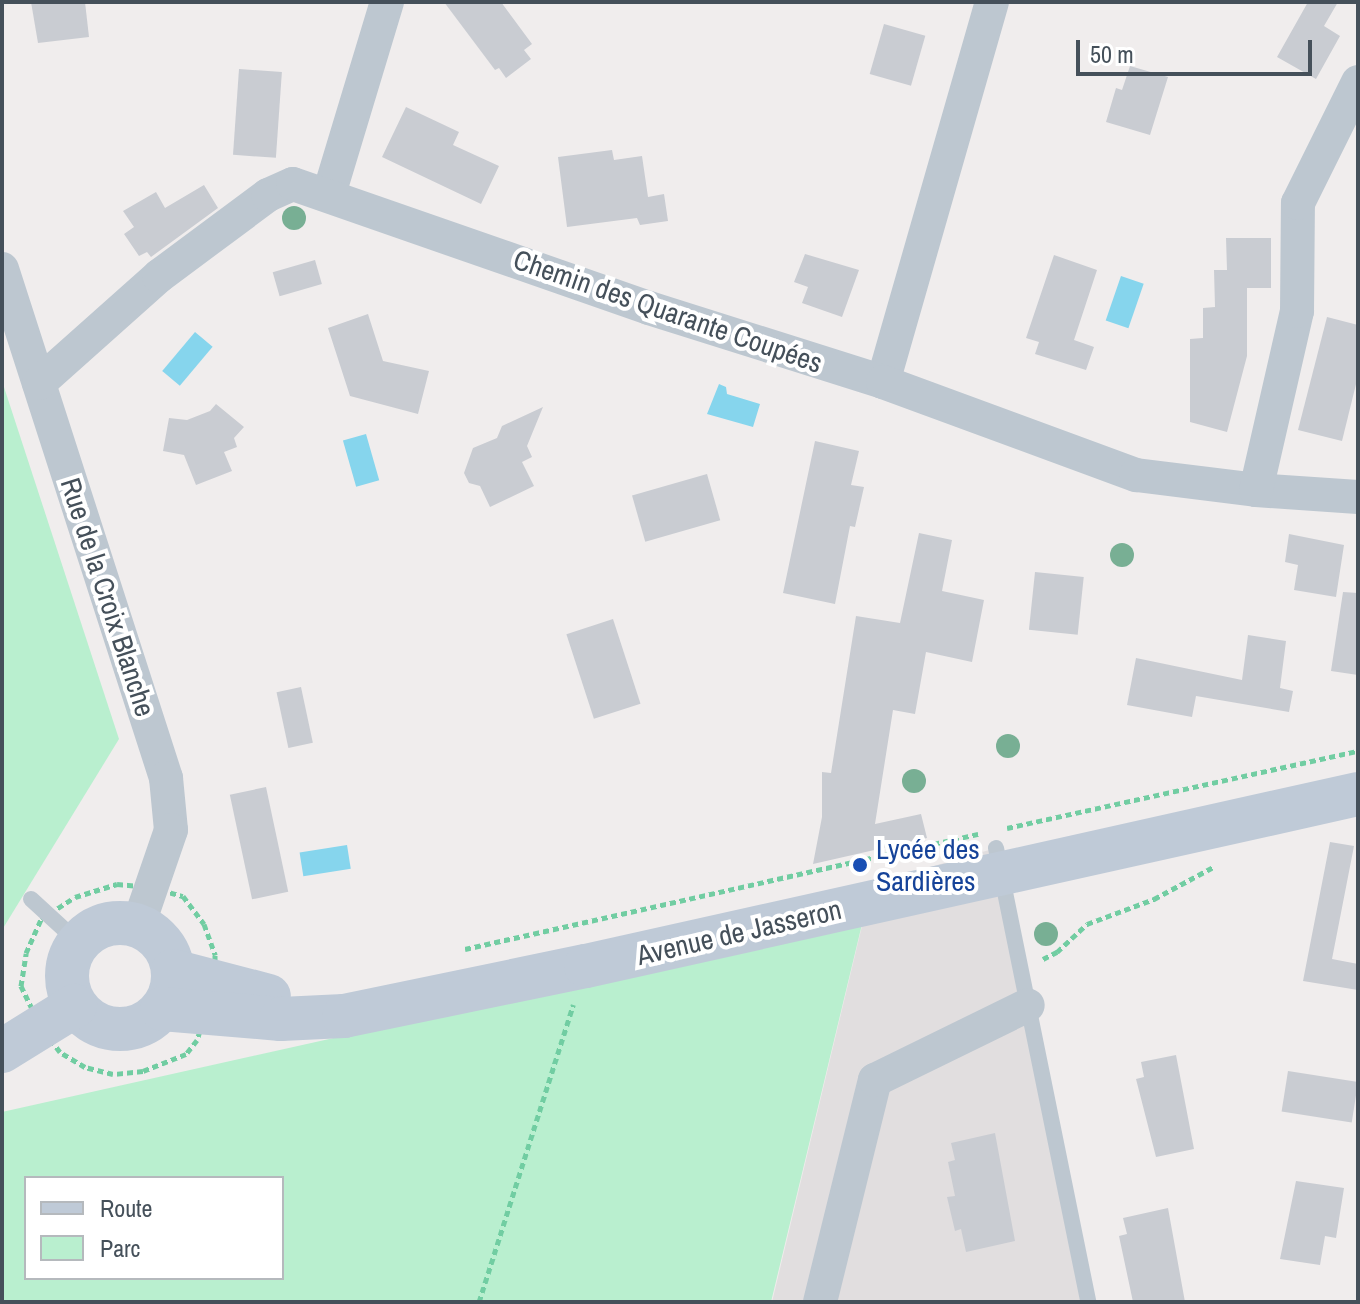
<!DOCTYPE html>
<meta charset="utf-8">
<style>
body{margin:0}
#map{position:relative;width:1360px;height:1304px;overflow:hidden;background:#f0eded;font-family:"Archivo Narrow",sans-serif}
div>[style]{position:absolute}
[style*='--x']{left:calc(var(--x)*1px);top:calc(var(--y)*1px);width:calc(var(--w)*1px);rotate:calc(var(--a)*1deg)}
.education>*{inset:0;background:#e1dedf}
.green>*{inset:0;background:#b9efcf}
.water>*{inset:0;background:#86d5ed;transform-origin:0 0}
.building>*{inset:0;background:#c9ccd2;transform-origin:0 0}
.path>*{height:5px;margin-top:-2.5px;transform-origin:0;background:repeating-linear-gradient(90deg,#71cda2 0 6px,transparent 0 10px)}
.service>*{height:16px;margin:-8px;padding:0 8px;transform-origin:8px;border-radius:8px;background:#bdc7d0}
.minor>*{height:34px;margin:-17px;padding:0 17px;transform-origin:17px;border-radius:17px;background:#bdc7d0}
.secondary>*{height:44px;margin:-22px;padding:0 22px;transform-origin:22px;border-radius:22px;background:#bfcad7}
.secondary>.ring{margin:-22px;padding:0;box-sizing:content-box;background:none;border:44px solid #bfcad7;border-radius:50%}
.trees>*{width:24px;height:24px;margin:-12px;border-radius:50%;background:#78af94}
.dots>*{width:22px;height:22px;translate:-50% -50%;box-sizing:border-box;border:4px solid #fff;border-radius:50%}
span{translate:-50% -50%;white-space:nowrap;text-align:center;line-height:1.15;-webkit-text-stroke:8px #fff;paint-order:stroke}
.street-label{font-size:28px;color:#45505a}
.transit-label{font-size:28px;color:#164399}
.left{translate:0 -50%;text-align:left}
.frame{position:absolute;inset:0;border:4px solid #45505a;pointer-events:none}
.legend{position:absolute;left:24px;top:1176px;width:260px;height:104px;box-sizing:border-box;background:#fff;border:2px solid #b5b9bd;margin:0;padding:10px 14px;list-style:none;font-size:24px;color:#45505a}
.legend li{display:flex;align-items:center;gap:16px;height:40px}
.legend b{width:40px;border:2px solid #b5b9bd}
.scale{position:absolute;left:1076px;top:40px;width:236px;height:36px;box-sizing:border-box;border:4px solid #45505a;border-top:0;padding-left:10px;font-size:24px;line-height:28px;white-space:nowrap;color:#45505a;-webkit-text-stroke:6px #fff;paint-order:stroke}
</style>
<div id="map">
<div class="education">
<i style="clip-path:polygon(996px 848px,1092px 1302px,772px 1302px,872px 884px)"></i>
</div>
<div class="green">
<i style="clip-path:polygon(2px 381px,119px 739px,2px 930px)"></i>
<i style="clip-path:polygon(evenodd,863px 920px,771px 1302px,2px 1302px,2px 1112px,863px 920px,26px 1178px,282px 1178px,282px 1278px,26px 1278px,26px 1178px)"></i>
</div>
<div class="water">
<i style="left:1121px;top:276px;width:24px;height:47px;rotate:19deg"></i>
<i style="left:195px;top:332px;width:23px;height:51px;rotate:40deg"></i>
<i style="clip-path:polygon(719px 384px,726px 387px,727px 394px,760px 404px,753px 427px,707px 414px)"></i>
<i style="left:366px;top:434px;width:48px;height:24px;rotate:74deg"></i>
<i style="left:347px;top:845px;width:24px;height:48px;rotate:81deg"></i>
</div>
<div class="building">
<i style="clip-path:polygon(31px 2px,85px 2px,89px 37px,38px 43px)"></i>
<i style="clip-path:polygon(444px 2px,501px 2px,532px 44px,524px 50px,531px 59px,506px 78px,499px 68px,495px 70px)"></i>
<i style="clip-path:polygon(1308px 2px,1338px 2px,1324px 26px,1340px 36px,1316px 79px,1277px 57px)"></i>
<i style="left:884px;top:24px;width:43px;height:52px;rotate:16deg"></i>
<i style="clip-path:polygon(1130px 66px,1168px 77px,1150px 135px,1106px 122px,1116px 88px,1122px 90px)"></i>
<i style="left:239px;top:69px;width:43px;height:86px;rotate:4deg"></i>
<i style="clip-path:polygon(406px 107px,459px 132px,453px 145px,499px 166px,481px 204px,382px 157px)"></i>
<i style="clip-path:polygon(612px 150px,614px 160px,642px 156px,648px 197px,664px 194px,668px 221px,640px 225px,637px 218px,567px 227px,558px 157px)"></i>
<i style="clip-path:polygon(204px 185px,218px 208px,151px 257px,147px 252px,139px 256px,124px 234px,134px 227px,123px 211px,156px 192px,165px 208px)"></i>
<i style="clip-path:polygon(1226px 238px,1271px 238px,1271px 288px,1247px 288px,1247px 356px,1227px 432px,1190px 422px,1190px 339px,1203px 338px,1203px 308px,1215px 307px,1214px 270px,1227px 270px)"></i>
<i style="clip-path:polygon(805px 254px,859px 270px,842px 317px,802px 303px,808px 287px,794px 282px)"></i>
<i style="clip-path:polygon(1054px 255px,1097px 270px,1074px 340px,1094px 347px,1086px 370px,1035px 354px,1039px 342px,1026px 338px)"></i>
<i style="left:315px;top:260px;width:25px;height:44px;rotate:74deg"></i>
<i style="clip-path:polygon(368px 314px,383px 361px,429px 371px,418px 414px,350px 396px,328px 328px)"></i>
<i style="clip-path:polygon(1327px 317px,1358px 325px,1358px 376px,1342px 441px,1298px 430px)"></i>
<i style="clip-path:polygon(216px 404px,244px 427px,234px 438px,237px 447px,224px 452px,232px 471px,196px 485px,184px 455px,163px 451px,169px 418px,187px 420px,210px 411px)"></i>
<i style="clip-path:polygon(543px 407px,527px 446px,532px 457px,522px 462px,534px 486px,490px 507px,480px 486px,469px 483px,464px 473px,473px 448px,497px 438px,502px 426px)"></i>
<i style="clip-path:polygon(815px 441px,859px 451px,851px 485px,864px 487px,855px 527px,850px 526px,835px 604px,783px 593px)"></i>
<i style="left:707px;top:474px;width:48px;height:78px;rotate:74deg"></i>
<i style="clip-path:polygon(919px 533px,952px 540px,942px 591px,984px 600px,972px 662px,926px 652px,915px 714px,893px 710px,875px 824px,921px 814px,927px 838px,813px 864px,822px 817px,822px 772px,831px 773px,856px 616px,900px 623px)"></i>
<i style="clip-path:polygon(1289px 534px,1344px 545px,1336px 597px,1294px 590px,1298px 565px,1285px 562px)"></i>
<i style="left:1035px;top:572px;width:49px;height:58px;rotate:6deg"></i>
<i style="clip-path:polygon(1343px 592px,1358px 593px,1358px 675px,1331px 671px)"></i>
<i style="left:613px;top:619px;width:89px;height:49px;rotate:72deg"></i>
<i style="clip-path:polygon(1248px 635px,1286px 641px,1280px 688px,1293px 691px,1289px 712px,1196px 696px,1192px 717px,1127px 705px,1136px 658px,1242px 680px)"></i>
<i style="left:301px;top:687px;width:57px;height:25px;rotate:78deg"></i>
<i style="left:266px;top:787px;width:107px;height:37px;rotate:78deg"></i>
<i style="clip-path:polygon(1330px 842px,1354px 846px,1332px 959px,1358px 964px,1358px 990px,1303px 981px)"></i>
<i style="clip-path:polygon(1176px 1055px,1194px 1149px,1156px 1157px,1136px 1079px,1144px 1077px,1141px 1062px)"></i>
<i style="left:1288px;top:1071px;width:71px;height:41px;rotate:9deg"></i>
<i style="clip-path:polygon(995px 1133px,1015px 1241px,966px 1252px,961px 1229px,955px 1231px,947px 1197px,955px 1196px,948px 1162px,955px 1160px,951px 1143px)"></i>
<i style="clip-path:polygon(1296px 1181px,1344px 1188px,1336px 1238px,1325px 1236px,1320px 1265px,1280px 1259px)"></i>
<i style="clip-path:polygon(1168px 1208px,1185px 1302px,1133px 1302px,1119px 1236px,1127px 1234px,1123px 1218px)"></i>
</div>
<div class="path">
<i style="--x:1007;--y:828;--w:359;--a:-12.4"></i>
<i style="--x:117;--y:884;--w:34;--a:5"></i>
<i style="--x:151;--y:887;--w:33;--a:16"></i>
<i style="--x:183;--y:896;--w:35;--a:53"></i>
<i style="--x:204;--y:924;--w:33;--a:70"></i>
<i style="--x:215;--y:955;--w:28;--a:90"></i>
<i style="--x:215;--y:983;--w:60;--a:107.5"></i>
<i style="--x:197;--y:1040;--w:18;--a:128"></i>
<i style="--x:186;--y:1054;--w:46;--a:158.4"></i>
<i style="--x:143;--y:1071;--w:30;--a:174"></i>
<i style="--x:113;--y:1074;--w:29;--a:-166"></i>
<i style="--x:85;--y:1067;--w:29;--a:-149"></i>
<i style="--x:60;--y:1052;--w:31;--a:-127"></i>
<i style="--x:41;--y:1027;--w:46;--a:-116"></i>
<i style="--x:21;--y:986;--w:33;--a:-81"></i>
<i style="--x:26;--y:953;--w:37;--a:-66"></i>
<i style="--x:41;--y:919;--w:40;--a:-32.9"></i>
<i style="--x:75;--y:897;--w:44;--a:-17.2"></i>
<i style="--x:465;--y:949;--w:526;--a:-12.64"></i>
<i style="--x:1043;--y:959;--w:16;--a:-27"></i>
<i style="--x:1057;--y:952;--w:41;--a:-43"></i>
<i style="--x:1087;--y:924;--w:72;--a:-20.5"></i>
<i style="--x:1154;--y:899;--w:69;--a:-28.4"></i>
<i style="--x:479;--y:1302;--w:312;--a:-72.4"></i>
</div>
<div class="service">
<i style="--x:996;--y:848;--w:463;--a:78.5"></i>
<i style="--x:31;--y:899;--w:65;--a:42.5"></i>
</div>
<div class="minor">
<i style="--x:329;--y:194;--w:201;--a:-73.2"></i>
<i style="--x:2;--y:269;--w:535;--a:72.14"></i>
<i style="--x:166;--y:778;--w:52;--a:84.5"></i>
<i style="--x:171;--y:830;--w:102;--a:109"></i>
<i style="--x:883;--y:382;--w:395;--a:-74"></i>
<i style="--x:39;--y:383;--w:161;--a:-41.7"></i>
<i style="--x:159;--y:276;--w:136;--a:-36.6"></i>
<i style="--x:268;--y:195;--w:27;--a:-24"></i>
<i style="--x:293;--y:184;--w:377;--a:19.2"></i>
<i style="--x:649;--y:308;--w:245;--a:17.5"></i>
<i style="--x:883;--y:382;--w:270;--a:20.2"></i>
<i style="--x:1136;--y:475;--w:121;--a:7.1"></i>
<i style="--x:1256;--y:490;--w:102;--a:3.9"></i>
<i style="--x:1256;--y:490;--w:184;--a:-77.1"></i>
<i style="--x:1297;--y:311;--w:108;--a:-89.5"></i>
<i style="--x:1298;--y:203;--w:135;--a:-63.6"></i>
<i style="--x:820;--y:1302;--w:229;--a:-76.1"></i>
<i style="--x:875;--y:1080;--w:170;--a:-26.1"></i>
</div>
<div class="secondary">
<i class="ring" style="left:67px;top:923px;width:62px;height:62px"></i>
<i style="--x:173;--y:971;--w:99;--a:14.6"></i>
<i style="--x:162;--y:1009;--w:119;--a:4.8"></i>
<i style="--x:281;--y:1019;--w:63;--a:-2.7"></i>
<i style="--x:344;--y:1016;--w:247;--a:-11.7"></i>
<i style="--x:586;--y:966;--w:791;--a:-12.56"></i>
<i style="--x:2;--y:1051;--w:86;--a:-31.7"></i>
</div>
<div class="trees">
<i style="left:294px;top:218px"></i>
<i style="left:1122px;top:555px"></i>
<i style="left:1008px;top:746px"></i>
<i style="left:914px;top:781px"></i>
<i style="left:1046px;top:934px"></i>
</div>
<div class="dots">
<i style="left:860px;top:865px;background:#1a4fb4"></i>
</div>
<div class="street-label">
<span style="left:668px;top:311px;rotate:19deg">Chemin des Quarante Coupées</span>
<span style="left:108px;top:597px;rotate:72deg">Rue de la Croix Blanche</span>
<span style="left:739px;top:932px;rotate:-13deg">Avenue de Jasseron</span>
</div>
<div class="transit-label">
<span class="left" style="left:876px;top:865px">Lycée des<br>Sardières</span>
</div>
<div class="frame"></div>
<ul class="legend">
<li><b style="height:10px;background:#bfcad7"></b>Route</li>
<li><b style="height:22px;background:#b9efcf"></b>Parc</li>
</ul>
<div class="scale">50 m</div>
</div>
